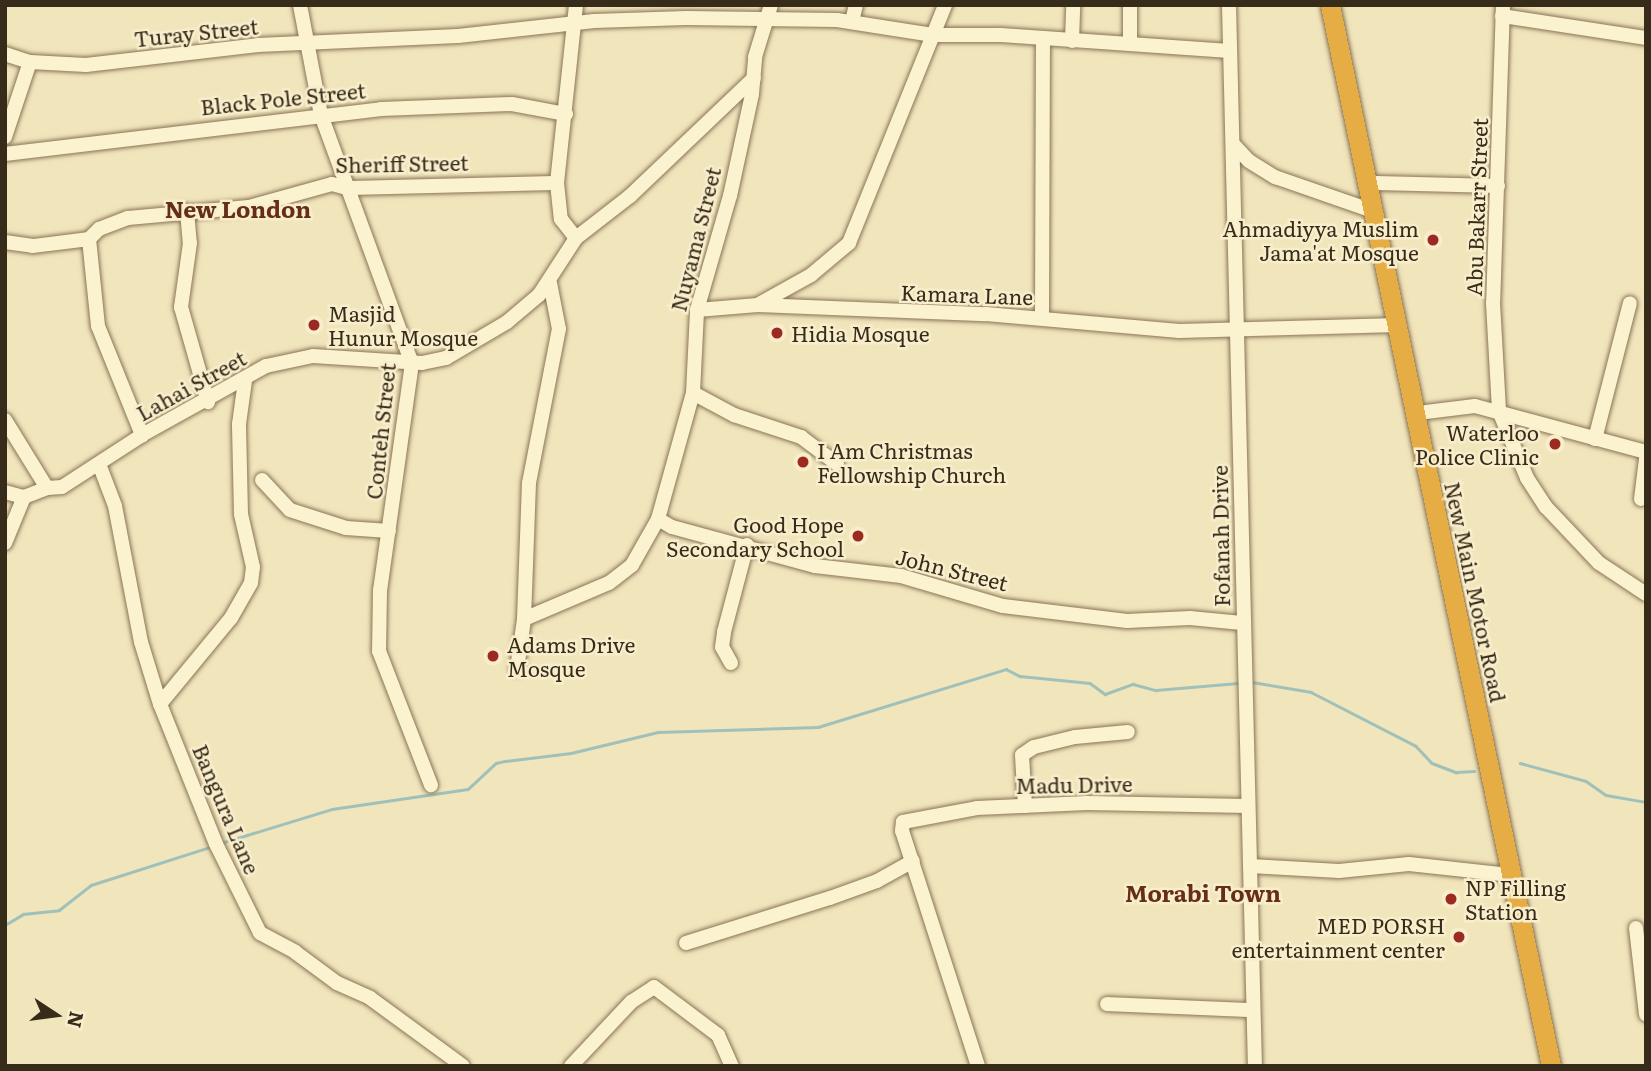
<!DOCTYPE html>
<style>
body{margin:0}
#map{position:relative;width:1651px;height:1071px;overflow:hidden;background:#f1e5bc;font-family:Literata,serif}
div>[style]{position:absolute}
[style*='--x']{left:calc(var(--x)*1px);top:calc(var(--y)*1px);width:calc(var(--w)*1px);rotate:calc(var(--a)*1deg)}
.stream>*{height:2.5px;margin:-1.25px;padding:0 1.25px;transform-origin:1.25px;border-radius:1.25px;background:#a0c1ba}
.roads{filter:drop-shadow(0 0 2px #897555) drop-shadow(0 0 2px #897555)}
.minor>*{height:14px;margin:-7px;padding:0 7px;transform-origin:7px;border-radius:7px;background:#fbf2d0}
.highway>*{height:19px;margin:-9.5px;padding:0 9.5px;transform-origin:9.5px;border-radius:9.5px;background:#e7ad45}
.dots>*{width:19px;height:19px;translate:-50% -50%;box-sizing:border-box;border:4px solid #f8eecc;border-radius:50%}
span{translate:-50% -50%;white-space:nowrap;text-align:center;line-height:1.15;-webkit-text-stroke:5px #f8eecc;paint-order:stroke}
.street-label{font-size:21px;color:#372b1a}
.poi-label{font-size:21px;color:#372b1a}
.right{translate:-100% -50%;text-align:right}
.left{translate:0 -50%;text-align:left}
.neighbourhood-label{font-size:23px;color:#672e17;font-weight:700}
.frame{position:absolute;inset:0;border:7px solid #372b1a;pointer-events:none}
.north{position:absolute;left:21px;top:980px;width:70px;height:70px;-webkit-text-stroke:5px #f8eecc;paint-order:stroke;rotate:103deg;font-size:19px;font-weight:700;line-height:28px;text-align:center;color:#372b1a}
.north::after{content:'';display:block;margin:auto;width:24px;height:32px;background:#372b1a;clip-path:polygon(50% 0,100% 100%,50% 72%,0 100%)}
</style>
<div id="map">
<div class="stream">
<i style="--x:1252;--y:682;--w:60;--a:9.6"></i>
<i style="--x:1311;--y:692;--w:118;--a:27.2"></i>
<i style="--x:1416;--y:746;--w:23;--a:47"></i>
<i style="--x:1432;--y:763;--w:26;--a:21"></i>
<i style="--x:1456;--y:772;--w:18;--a:-3"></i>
<i style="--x:1520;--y:763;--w:68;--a:15.3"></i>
<i style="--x:1586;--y:781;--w:24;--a:35"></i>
<i style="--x:1606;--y:795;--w:41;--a:9.9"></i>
<i style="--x:221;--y:843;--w:116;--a:-17"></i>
<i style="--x:332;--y:809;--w:137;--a:-8.4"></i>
<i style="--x:468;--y:789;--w:38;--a:-43"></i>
<i style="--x:496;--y:763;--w:9;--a:-13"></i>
<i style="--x:505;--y:761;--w:66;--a:-6.9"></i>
<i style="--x:571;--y:753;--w:89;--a:-13.6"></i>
<i style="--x:658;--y:732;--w:160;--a:-1.8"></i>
<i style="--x:818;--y:727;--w:197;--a:-17.1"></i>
<i style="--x:1006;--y:669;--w:16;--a:27"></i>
<i style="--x:1020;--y:676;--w:70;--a:5.7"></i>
<i style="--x:1090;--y:683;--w:19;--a:36"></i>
<i style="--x:1105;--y:694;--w:30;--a:-20"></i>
<i style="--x:1133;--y:684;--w:24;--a:15"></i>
<i style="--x:1156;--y:690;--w:82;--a:-4.9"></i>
<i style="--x:5;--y:925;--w:21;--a:-31"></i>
<i style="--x:23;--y:914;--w:36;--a:-6"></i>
<i style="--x:59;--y:910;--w:41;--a:-38"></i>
<i style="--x:91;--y:885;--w:128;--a:-17.7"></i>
</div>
<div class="roads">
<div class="minor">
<i style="--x:300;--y:5;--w:112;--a:79.2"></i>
<i style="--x:321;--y:115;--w:264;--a:69.9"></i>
<i style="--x:412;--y:363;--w:229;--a:98"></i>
<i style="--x:380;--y:590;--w:61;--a:90.9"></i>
<i style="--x:379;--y:651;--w:144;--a:68.8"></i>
<i style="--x:576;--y:5;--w:179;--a:96.1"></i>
<i style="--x:557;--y:183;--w:36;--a:84"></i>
<i style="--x:561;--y:219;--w:24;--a:52"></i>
<i style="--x:1229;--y:5;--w:1061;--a:88.6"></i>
<i style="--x:1503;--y:5;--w:298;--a:91.9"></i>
<i style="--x:1493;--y:303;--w:108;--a:86.8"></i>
<i style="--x:1499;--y:411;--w:73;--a:67.3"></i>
<i style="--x:1527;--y:478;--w:35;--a:57"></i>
<i style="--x:1546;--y:507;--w:77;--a:46.6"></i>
<i style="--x:1599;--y:563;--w:56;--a:33.4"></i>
<i style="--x:1502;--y:16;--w:146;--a:8.7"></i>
<i style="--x:852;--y:21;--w:16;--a:-76"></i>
<i style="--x:1072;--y:41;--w:36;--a:-88"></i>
<i style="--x:1130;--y:44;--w:39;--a:-90"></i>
<i style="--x:5;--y:54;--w:26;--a:18"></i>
<i style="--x:30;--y:62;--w:56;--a:3.1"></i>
<i style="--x:86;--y:65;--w:173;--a:-6.6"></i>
<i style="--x:258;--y:45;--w:200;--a:-2.6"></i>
<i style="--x:458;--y:36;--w:137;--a:-6.3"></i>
<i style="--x:594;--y:21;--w:92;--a:-1.9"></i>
<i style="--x:686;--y:18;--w:151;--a:0.8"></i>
<i style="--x:837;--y:20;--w:97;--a:8.9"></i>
<i style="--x:933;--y:35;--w:68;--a:0"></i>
<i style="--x:1001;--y:35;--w:229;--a:4"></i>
<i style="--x:5;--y:137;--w:79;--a:-71.6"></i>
<i style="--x:1233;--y:144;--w:23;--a:47"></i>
<i style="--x:1249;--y:161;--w:31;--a:32"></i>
<i style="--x:1275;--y:177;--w:104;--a:19.1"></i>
<i style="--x:5;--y:154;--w:379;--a:-6.8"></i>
<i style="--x:381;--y:109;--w:131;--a:-2.2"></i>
<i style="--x:512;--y:104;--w:55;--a:10.5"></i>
<i style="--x:1376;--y:183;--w:122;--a:1.4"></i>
<i style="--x:187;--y:211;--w:32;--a:85"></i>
<i style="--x:190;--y:243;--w:65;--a:98"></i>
<i style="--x:181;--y:307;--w:99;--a:74.1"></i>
<i style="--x:89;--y:239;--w:14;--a:-45"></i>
<i style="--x:99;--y:229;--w:31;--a:-21"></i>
<i style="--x:128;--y:218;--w:121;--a:-5.2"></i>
<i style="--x:249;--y:207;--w:86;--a:-15.5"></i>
<i style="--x:332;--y:184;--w:16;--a:15"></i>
<i style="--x:347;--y:188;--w:210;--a:-1.4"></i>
<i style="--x:89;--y:239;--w:87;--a:84.1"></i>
<i style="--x:98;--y:326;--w:118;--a:68"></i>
<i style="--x:5;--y:242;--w:28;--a:8"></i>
<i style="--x:33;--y:246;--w:56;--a:-7.1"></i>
<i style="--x:759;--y:304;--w:60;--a:-29.1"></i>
<i style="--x:811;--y:275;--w:50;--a:-40.1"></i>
<i style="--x:849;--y:243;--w:257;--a:-68"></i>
<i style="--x:697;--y:310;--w:61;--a:-4.7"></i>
<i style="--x:758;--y:305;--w:228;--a:2.3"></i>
<i style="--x:986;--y:314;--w:194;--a:5"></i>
<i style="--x:1179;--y:331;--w:219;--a:-1.6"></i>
<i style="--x:1042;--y:318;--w:279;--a:-89.8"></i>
<i style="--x:693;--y:393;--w:47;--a:28.2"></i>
<i style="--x:734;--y:415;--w:71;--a:18.2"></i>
<i style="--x:801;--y:437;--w:45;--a:36.9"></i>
<i style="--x:1426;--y:412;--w:49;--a:-7"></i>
<i style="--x:1475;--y:406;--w:177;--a:15.1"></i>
<i style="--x:5;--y:420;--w:80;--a:58.3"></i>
<i style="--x:47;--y:488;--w:15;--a:-4"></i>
<i style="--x:62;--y:487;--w:95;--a:-33"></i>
<i style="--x:142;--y:435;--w:142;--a:-29.1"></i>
<i style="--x:266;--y:366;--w:48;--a:-12"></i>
<i style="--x:313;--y:356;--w:109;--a:3.7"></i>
<i style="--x:422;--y:363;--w:25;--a:-12"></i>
<i style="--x:446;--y:358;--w:71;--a:-30.5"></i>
<i style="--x:507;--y:322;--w:42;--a:-40.2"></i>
<i style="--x:539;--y:295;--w:68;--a:-57"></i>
<i style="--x:576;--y:238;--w:68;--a:-37.9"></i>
<i style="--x:630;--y:196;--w:171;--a:-43.6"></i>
<i style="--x:1595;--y:439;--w:140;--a:-75.6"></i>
<i style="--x:99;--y:464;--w:45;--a:69.1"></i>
<i style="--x:115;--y:506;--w:138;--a:79.2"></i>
<i style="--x:141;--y:642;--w:65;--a:73"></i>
<i style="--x:160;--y:704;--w:151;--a:68.2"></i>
<i style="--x:216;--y:844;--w:99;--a:63.7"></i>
<i style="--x:260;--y:933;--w:40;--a:28"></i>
<i style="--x:295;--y:952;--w:52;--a:36.4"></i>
<i style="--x:337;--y:983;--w:36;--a:24"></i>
<i style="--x:370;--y:998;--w:115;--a:36.2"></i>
<i style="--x:262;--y:480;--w:41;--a:47"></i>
<i style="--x:290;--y:510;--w:59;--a:17.8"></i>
<i style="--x:346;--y:528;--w:43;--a:4"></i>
<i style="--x:5;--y:492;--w:20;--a:15"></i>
<i style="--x:24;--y:497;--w:25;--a:-21"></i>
<i style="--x:1641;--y:499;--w:40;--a:-82.9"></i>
<i style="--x:658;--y:519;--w:16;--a:30"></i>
<i style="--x:672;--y:527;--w:148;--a:15.3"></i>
<i style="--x:815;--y:566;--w:87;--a:6.6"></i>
<i style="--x:901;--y:576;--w:106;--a:16.4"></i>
<i style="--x:1003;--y:606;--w:125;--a:6.9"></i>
<i style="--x:1127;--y:621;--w:63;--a:-2.7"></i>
<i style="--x:1190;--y:618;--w:52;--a:5.5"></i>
<i style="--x:5;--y:543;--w:50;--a:-67.6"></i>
<i style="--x:524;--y:619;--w:92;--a:-23"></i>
<i style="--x:609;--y:583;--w:29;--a:-38"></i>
<i style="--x:632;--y:565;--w:53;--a:-60.5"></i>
<i style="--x:658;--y:519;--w:131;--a:-74.5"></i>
<i style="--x:693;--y:393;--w:83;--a:-87.2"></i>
<i style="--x:697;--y:310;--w:119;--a:-73.9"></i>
<i style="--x:730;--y:196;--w:104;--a:-77.8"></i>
<i style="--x:752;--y:94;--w:37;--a:-85"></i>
<i style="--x:755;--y:57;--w:54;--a:-72.9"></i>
<i style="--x:731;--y:663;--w:18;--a:-119"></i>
<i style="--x:722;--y:647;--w:15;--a:-82"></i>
<i style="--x:724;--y:632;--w:90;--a:-75.2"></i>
<i style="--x:517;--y:669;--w:50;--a:-82"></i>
<i style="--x:524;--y:619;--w:136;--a:-87.9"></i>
<i style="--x:529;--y:483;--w:157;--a:-79"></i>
<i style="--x:559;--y:329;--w:47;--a:-101.1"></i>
<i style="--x:160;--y:704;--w:112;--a:-50.5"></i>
<i style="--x:231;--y:618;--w:40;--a:-60.3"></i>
<i style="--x:251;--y:583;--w:16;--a:-83"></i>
<i style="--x:253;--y:567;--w:54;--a:-102.8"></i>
<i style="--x:241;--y:514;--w:90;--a:-91.3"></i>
<i style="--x:239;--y:424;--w:43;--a:-82.1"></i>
<i style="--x:1025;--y:806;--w:51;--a:-93.4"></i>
<i style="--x:1022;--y:755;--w:14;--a:-34"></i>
<i style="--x:1034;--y:747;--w:42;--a:-13.7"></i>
<i style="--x:1075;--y:737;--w:53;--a:-5.4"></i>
<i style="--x:1250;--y:866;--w:89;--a:3.2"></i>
<i style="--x:1339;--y:871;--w:70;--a:-5.7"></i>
<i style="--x:1409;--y:864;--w:103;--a:6.2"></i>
<i style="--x:1636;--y:928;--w:87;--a:83.4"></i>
<i style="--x:686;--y:943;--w:151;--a:-17.4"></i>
<i style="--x:830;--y:898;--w:50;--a:-19.9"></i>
<i style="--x:877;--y:881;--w:41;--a:-29.1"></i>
<i style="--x:1107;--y:1004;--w:146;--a:2.4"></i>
<i style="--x:571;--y:1066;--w:88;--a:-46.8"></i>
<i style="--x:631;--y:1002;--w:27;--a:-33"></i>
<i style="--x:654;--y:987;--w:80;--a:36.9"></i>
<i style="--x:718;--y:1035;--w:34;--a:66"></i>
<i style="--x:978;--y:1066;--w:247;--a:-107.9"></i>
<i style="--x:902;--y:831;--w:9;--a:-84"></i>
<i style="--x:903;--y:822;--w:75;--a:-10.7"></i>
<i style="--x:977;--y:808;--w:110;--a:-2.6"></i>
<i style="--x:1087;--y:803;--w:161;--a:1.1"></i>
</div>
<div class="highway">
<i style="--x:1330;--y:5;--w:1084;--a:78.23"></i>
</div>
</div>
<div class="dots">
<i style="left:1433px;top:240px;background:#9c2a21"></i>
<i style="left:314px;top:325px;background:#9c2a21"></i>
<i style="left:777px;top:333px;background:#9c2a21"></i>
<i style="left:1555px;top:444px;background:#9c2a21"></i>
<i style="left:803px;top:462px;background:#9c2a21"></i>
<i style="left:858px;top:536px;background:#9c2a21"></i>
<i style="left:493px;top:656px;background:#9c2a21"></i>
<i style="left:1451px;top:899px;background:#9c2a21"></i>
<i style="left:1459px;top:937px;background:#9c2a21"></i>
</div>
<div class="street-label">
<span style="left:196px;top:32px;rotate:-6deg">Turay Street</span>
<span style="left:283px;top:98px;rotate:-6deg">Black Pole Street</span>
<span style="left:402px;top:163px;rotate:-1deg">Sheriff Street</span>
<span style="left:1476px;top:207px;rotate:-88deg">Abu Bakarr Street</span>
<span style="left:695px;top:239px;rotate:-76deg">Nuyama Street</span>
<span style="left:967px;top:294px;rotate:2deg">Kamara Lane</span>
<span style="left:191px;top:385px;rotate:-29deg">Lahai Street</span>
<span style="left:380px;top:431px;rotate:-84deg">Conteh Street</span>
<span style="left:1220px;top:536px;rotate:-91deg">Fofanah Drive</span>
<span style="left:952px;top:569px;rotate:14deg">John Street</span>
<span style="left:1476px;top:592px;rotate:78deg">New Main Motor Road</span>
<span style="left:1074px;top:784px;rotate:-1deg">Madu Drive</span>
<span style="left:227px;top:809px;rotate:67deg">Bangura Lane</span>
</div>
<div class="poi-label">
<span class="right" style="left:1419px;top:240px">Ahmadiyya Muslim<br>Jama'at Mosque</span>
<span class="left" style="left:328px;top:325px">Masjid<br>Hunur Mosque</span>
<span class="left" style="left:791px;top:333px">Hidia Mosque</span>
<span class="right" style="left:1539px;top:444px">Waterloo<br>Police Clinic</span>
<span class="left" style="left:817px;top:462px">I Am Christmas<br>Fellowship Church</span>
<span class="right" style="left:844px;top:536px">Good Hope<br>Secondary School</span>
<span class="left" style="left:507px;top:656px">Adams Drive<br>Mosque</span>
<span class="left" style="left:1465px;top:899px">NP Filling<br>Station</span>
<span class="right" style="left:1445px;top:937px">MED PORSH<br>entertainment center</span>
</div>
<div class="neighbourhood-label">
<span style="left:238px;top:208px">New London</span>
<span style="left:1203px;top:892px">Morabi Town</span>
</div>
<div class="frame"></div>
<div class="north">N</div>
</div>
